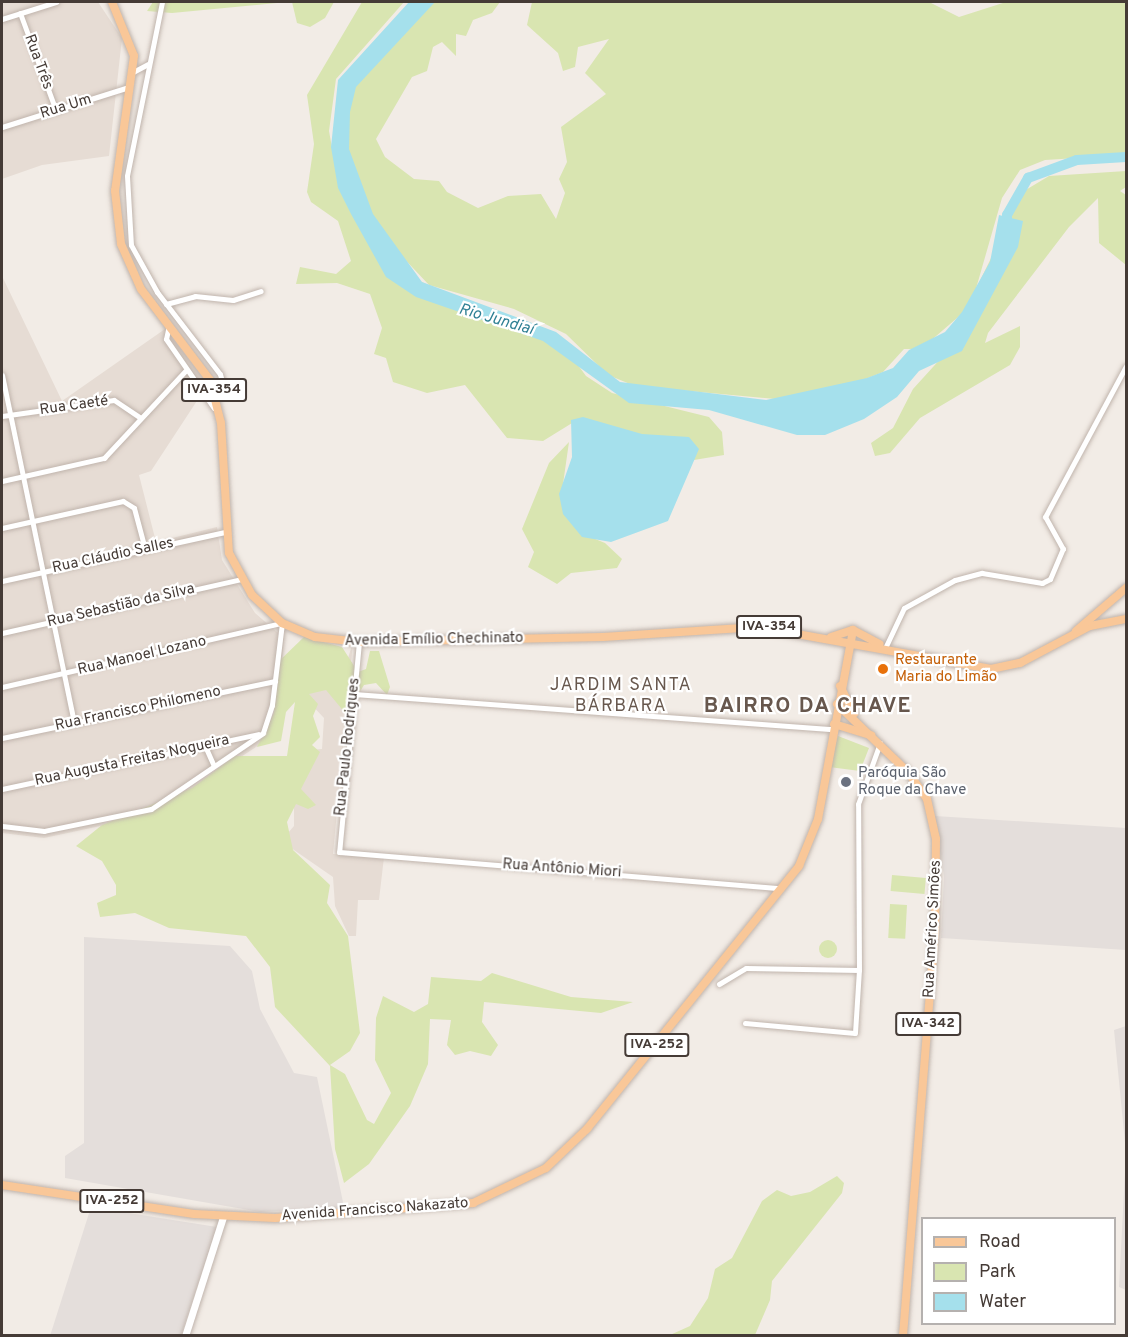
<!DOCTYPE html>
<meta charset="utf-8">
<style>
body{margin:0}
#map{position:relative;width:1128px;height:1337px;overflow:hidden;background:#f2ece6;font-family:Overpass,sans-serif}
div>[style]{position:absolute}
[style*='--x']{left:calc(var(--x)*1px);top:calc(var(--y)*1px);width:calc(var(--w)*1px);rotate:calc(var(--a)*1deg)}
.residential>*{inset:0;background:#e6dcd4}
.industrial>*{inset:0;background:#e4dedb}
.green>*{inset:0;background:#d9e5b1;transform-origin:0 0}
.round{border-radius:50%}
.water>*{inset:0;background:#a5e0ec}
.river>*{height:10px;margin:-5px;padding:0 5px;transform-origin:5px;border-radius:5px;background:#a5e0ec}
.roads{filter:drop-shadow(0 0 2px #c0b4ac) drop-shadow(0 0 2px #c0b4ac)}
.minor>*{height:5px;margin:-2.5px;padding:0 2.5px;transform-origin:2.5px;border-radius:2.5px;background:#fff}
.tertiary>*{height:7px;margin:-3.5px;padding:0 3.5px;transform-origin:3.5px;border-radius:3.5px;background:#fff}
.primary>*{height:8px;margin:-4px;padding:0 4px;transform-origin:4px;border-radius:4px;background:#f9c798}
.dots>*{width:16px;height:16px;translate:-50% -50%;box-sizing:border-box;border:3px solid #fff;border-radius:50%}
span{translate:-50% -50%;white-space:nowrap;text-align:center;line-height:1.15;-webkit-text-stroke:4.5px #fff;paint-order:stroke}
.shield-label span{padding:2px 4px;background:#fff;border:2px solid;border-radius:4px;-webkit-text-stroke-width:0}
.shield-label{font-size:14px;color:#453b36;font-weight:700}
.street-label{font-size:15px;color:#453b36}
.food-label{font-size:15px;color:#c56008}
.left{translate:0 -50%;text-align:left}
.worship-label{font-size:15px;color:#5b616d}
.water-label{font-size:16px;color:#2f8094;font-style:italic}
.quarter-label{font-size:18px;color:#67574d;letter-spacing:1.5px}
.district-label{font-size:21px;color:#67574d;font-weight:700;letter-spacing:1.5px}
.frame{position:absolute;inset:0;border:3px solid #453b36;pointer-events:none}
.legend{position:absolute;left:921px;top:1217px;width:195px;height:108px;box-sizing:border-box;background:#fff;border:2px solid #b5b1af;margin:0;padding:8px 10px;list-style:none;font-size:18px;color:#453b36}
.legend li{display:flex;align-items:center;gap:12px;height:30px}
.legend b{width:30px;border:2px solid #b5b1af}
</style>
<div id="map">
<div class="residential">
<i style="clip-path:polygon(2px 2px,98px 2px,122px 38px,109px 156px,42px 165px,2px 179px)"></i>
<i style="clip-path:polygon(2px 276px,62px 401px,165px 329px,208px 384px,151px 471px,139px 475px,156px 542px,217px 527px,222px 560px,255px 613px,284px 638px,276px 734px,152px 815px,44px 838px,2px 833px)"></i>
<i style="clip-path:polygon(353px 642px,333px 854px,384px 857px,379px 900px,358px 900px,356px 936px,349px 936px,335px 906px,333px 877px,281px 841px,294px 826px,294px 785px,308px 775px,309px 750px,322px 749px,324px 718px,307px 700px,308px 682px,340px 684px)"></i>
</div>
<div class="industrial">
<i style="clip-path:polygon(935px 816px,1126px 828px,1126px 950px,941px 938px,944px 877px)"></i>
<i style="clip-path:polygon(84px 937px,230px 946px,252px 971px,260px 1009px,294px 1073px,317px 1077px,344px 1207px,260px 1212px,65px 1178px,65px 1156px,84px 1143px)"></i>
<i style="clip-path:polygon(1126px 1026px,1126px 1290px,1119px 1287px,1126px 1153px,1114px 1030px)"></i>
<i style="clip-path:polygon(91px 1207px,217px 1227px,181px 1335px,50px 1336px)"></i>
</div>
<div class="green">
<i style="clip-path:polygon(153px 2px,287px 2px,172px 13px,147px 11px)"></i>
<i style="clip-path:polygon(292px 2px,334px 2px,325px 18px,310px 27px,297px 23px)"></i>
<i style="clip-path:polygon(362px 2px,404px 2px,336px 79px,329px 131px,338px 181px,384px 265px,564px 346px,586px 376px,612px 393px,709px 417px,722px 432px,724px 455px,694px 460px,577px 420px,543px 441px,507px 438px,465px 385px,427px 393px,393px 382px,386px 358px,374px 354px,382px 328px,370px 294px,337px 283px,296px 284px,300px 267px,336px 274px,351px 261px,338px 221px,311px 202px,307px 192px,314px 144px,307px 95px)"></i>
<i style="clip-path:polygon(425px 2px,500px 2px,492px 13px,473px 20px,466px 36px,456px 34px,456px 56px,442px 42px,433px 47px,427px 71px,412px 77px,376px 139px,385px 157px,414px 179px,439px 181px,447px 192px,478px 208px,508px 196px,541px 194px,556px 219px,565px 193px,559px 179px,567px 162px,561px 127px,606px 94px,585px 73px,609px 39px,578px 47px,575px 67px,563px 71px,558px 53px,527px 25px,532px 2px,929px 2px,959px 17px,1006px 2px,1126px 2px,1126px 155px,1045px 160px,1020px 170px,1002px 198px,971px 306px,921px 349px,904px 349px,883px 372px,808px 402px,635px 386px,608px 375px,566px 334px,514px 309px,429px 285px,380px 233px,350px 173px,343px 96px)"></i>
<i style="clip-path:polygon(1126px 171px,1126px 187px,1120px 191px,1126px 195px,1126px 265px,1099px 243px,1098px 198px,1069px 227px,988px 333px,985px 343px,1020px 326px,1020px 347px,1010px 365px,920px 418px,890px 453px,875px 456px,871px 443px,893px 428px,913px 389px,943px 356px,1024px 191px,1049px 176px)"></i>
<i style="clip-path:polygon(569px 442px,562px 491px,583px 534px,605px 543px,622px 559px,617px 568px,571px 573px,557px 584px,528px 567px,534px 552px,522px 529px,549px 463px)"></i>
<i style="clip-path:polygon(304px 637px,342px 647px,358px 672px,366px 669px,370px 651px,379px 651px,390px 687px,387px 695px,376px 683px,364px 685px,346px 714px,326px 690px,309px 694px,318px 704px,313px 716px,320px 737px,312px 745px,320px 752px,301px 789px,316px 805px,308px 809px,296px 804px,287px 822px,293px 850px,330px 885px,327px 903px,348px 936px,360px 1033px,350px 1051px,330px 1065px,345px 1074px,367px 1120px,374px 1124px,391px 1093px,375px 1060px,376px 1018px,383px 996px,414px 1012px,428px 1004px,431px 977px,481px 981px,492px 973px,571px 997px,633px 1002px,601px 1013px,484px 1002px,482px 1022px,498px 1045px,491px 1056px,470px 1051px,455px 1055px,447px 1045px,451px 1020px,430px 1019px,428px 1064px,410px 1106px,369px 1164px,344px 1183px,335px 1149px,330px 1066px,275px 1007px,270px 967px,246px 936px,169px 928px,135px 913px,100px 917px,97px 903px,116px 895px,116px 885px,102px 861px,76px 846px,102px 825px,192px 788px,235px 756px,287px 756px,295px 702px,286px 712px,281px 741px,257px 747px,274px 713px,276px 664px)"></i>
<i style="clip-path:polygon(838px 736px,869px 748px,860px 771px,829px 767px)"></i>
<i style="left:892px;top:875px;width:34px;height:16px;rotate:5deg"></i>
<i style="left:890px;top:904px;width:17px;height:34px;rotate:3deg"></i>
<i class="round" style="left:819px;top:940px;width:18px;height:18px"></i>
<i style="clip-path:polygon(837px 1176px,844px 1183px,842px 1193px,772px 1281px,770px 1300px,755px 1335px,670px 1335px,690px 1326px,708px 1298px,715px 1269px,732px 1258px,762px 1201px,777px 1190px,791px 1196px,810px 1192px)"></i>
</div>
<div class="water">
<i style="clip-path:polygon(409px 2px,435px 2px,356px 87px,350px 112px,349px 149px,373px 214px,422px 282px,556px 332px,620px 382px,766px 400px,867px 378px,893px 368px,909px 350px,945px 332px,962px 312px,990px 262px,999px 215px,1023px 221px,1018px 247px,962px 351px,919px 371px,897px 397px,864px 419px,825px 435px,797px 435px,709px 410px,629px 403px,543px 341px,416px 297px,386px 277px,351px 214px,338px 188px,331px 147px,338px 80px)"></i>
<i style="clip-path:polygon(583px 417px,642px 434px,689px 437px,699px 449px,668px 521px,611px 542px,582px 537px,563px 514px,559px 494px,572px 457px,571px 420px)"></i>
</div>
<div class="river">
<i style="--x:1007;--y:228;--w:13;--a:-90"></i>
<i style="--x:1007;--y:215;--w:43;--a:-60.4"></i>
<i style="--x:1028;--y:178;--w:52;--a:-20.2"></i>
<i style="--x:1077;--y:160;--w:49;--a:-3.5"></i>
</div>
<div class="roads">
<div class="minor">
<i style="--x:162;--y:2;--w:177;--a:101.4"></i>
<i style="--x:127;--y:176;--w:69;--a:86.7"></i>
<i style="--x:131;--y:245;--w:54;--a:61"></i>
<i style="--x:157;--y:292;--w:103;--a:52.5"></i>
<i style="--x:220;--y:374;--w:20;--a:75"></i>
<i style="--x:225;--y:393;--w:9;--a:162"></i>
<i style="--x:20;--y:13;--w:104;--a:69.8"></i>
<i style="--x:2;--y:19;--w:57;--a:-17.5"></i>
<i style="--x:133;--y:72;--w:17;--a:-28"></i>
<i style="--x:2;--y:127;--w:133;--a:-17.5"></i>
<i style="--x:166;--y:304;--w:30;--a:-15"></i>
<i style="--x:195;--y:296;--w:38;--a:6"></i>
<i style="--x:233;--y:300;--w:29;--a:-18"></i>
<i style="--x:169;--y:325;--w:14;--a:102"></i>
<i style="--x:166;--y:339;--w:84;--a:55.2"></i>
<i style="--x:2;--y:375;--w:355;--a:78.3"></i>
<i style="--x:2;--y:416;--w:113;--a:-8.1"></i>
<i style="--x:114;--y:400;--w:32;--a:34"></i>
<i style="--x:2;--y:481;--w:105;--a:-12.7"></i>
<i style="--x:104;--y:458;--w:119;--a:-47"></i>
<i style="--x:2;--y:528;--w:124;--a:-12.6"></i>
<i style="--x:123;--y:501;--w:13;--a:32"></i>
<i style="--x:134;--y:508;--w:42;--a:75"></i>
<i style="--x:2;--y:581;--w:227;--a:-12.4"></i>
<i style="--x:2;--y:633;--w:245;--a:-12.7"></i>
<i style="--x:359;--y:642;--w:211;--a:95.4"></i>
<i style="--x:339;--y:852;--w:443;--a:4.7"></i>
<i style="--x:886;--y:646;--w:42;--a:-64.7"></i>
<i style="--x:904;--y:608;--w:58;--a:-28.8"></i>
<i style="--x:955;--y:580;--w:28;--a:-15"></i>
<i style="--x:982;--y:573;--w:61;--a:9.5"></i>
<i style="--x:1042;--y:583;--w:9;--a:-27"></i>
<i style="--x:1050;--y:579;--w:33;--a:-67"></i>
<i style="--x:1063;--y:549;--w:37;--a:-119"></i>
<i style="--x:1045;--y:517;--w:171;--a:-61.8"></i>
<i style="--x:2;--y:687;--w:287;--a:-12.9"></i>
<i style="--x:282;--y:623;--w:83;--a:97"></i>
<i style="--x:272;--y:705;--w:29;--a:108"></i>
<i style="--x:263;--y:733;--w:135;--a:145.8"></i>
<i style="--x:151;--y:809;--w:109;--a:168.4"></i>
<i style="--x:44;--y:831;--w:42;--a:-173.2"></i>
<i style="--x:353;--y:694;--w:482;--a:4.2"></i>
<i style="--x:2;--y:738;--w:279;--a:-11.8"></i>
<i style="--x:205;--y:746;--w:20;--a:66"></i>
<i style="--x:2;--y:789;--w:262;--a:-12.1"></i>
<i style="--x:719;--y:984;--w:31;--a:-31"></i>
<i style="--x:746;--y:968;--w:113;--a:1"></i>
<i style="--x:859;--y:970;--w:166;--a:-90.3"></i>
<i style="--x:858;--y:804;--w:65;--a:-70.2"></i>
<i style="--x:745;--y:1023;--w:110;--a:5.2"></i>
<i style="--x:855;--y:1033;--w:63;--a:-86.4"></i>
</div>
<div class="tertiary">
<i style="--x:185;--y:1336;--w:125;--a:-72.3"></i>
</div>
<div class="primary">
<i style="--x:112;--y:2;--w:58;--a:67.8"></i>
<i style="--x:134;--y:56;--w:136;--a:98"></i>
<i style="--x:115;--y:191;--w:53;--a:83.5"></i>
<i style="--x:121;--y:244;--w:49;--a:66"></i>
<i style="--x:141;--y:289;--w:114;--a:52.8"></i>
<i style="--x:210;--y:380;--w:44;--a:75.7"></i>
<i style="--x:221;--y:423;--w:130;--a:86.5"></i>
<i style="--x:229;--y:553;--w:48;--a:61.3"></i>
<i style="--x:252;--y:595;--w:41;--a:43"></i>
<i style="--x:282;--y:623;--w:36;--a:23"></i>
<i style="--x:315;--y:637;--w:44;--a:6.5"></i>
<i style="--x:359;--y:642;--w:244;--a:-1.2"></i>
<i style="--x:603;--y:637;--w:155;--a:-3.7"></i>
<i style="--x:758;--y:627;--w:237;--a:10.2"></i>
<i style="--x:991;--y:669;--w:30;--a:-12"></i>
<i style="--x:1020;--y:663;--w:79;--a:-27.9"></i>
<i style="--x:1090;--y:626;--w:37;--a:-11"></i>
<i style="--x:1076;--y:631;--w:66;--a:-40.7"></i>
<i style="--x:831;--y:637;--w:23;--a:-18"></i>
<i style="--x:853;--y:630;--w:30;--a:28"></i>
<i style="--x:840;--y:686;--w:31;--a:63"></i>
<i style="--x:837;--y:704;--w:98;--a:43.8"></i>
<i style="--x:908;--y:772;--w:33;--a:55"></i>
<i style="--x:927;--y:799;--w:41;--a:77.3"></i>
<i style="--x:936;--y:839;--w:90;--a:90.6"></i>
<i style="--x:935;--y:929;--w:408;--a:94.5"></i>
<i style="--x:834;--y:724;--w:39;--a:17"></i>
<i style="--x:2;--y:1185;--w:194;--a:8.6"></i>
<i style="--x:194;--y:1214;--w:81;--a:2.8"></i>
<i style="--x:275;--y:1218;--w:199;--a:-4.3"></i>
<i style="--x:473;--y:1203;--w:81;--a:-25.6"></i>
<i style="--x:546;--y:1168;--w:57;--a:-43.6"></i>
<i style="--x:587;--y:1129;--w:338;--a:-51.1"></i>
<i style="--x:799;--y:866;--w:51;--a:-68"></i>
<i style="--x:818;--y:819;--w:192;--a:-79.5"></i>
</div>
</div>
<div class="dots">
<i style="left:883px;top:669px;background:#e8710a"></i>
<i style="left:846px;top:782px;background:#6b7280"></i>
</div>
<div class="shield-label">
<span style="left:214px;top:390px">IVA-354</span>
<span style="left:769px;top:627px">IVA-354</span>
<span style="left:928px;top:1024px">IVA-342</span>
<span style="left:657px;top:1045px">IVA-252</span>
<span style="left:112px;top:1201px">IVA-252</span>
</div>
<div class="street-label">
<span style="left:38px;top:62px;rotate:70deg">Rua Três</span>
<span style="left:66px;top:107px;rotate:-17deg">Rua Um</span>
<span style="left:74px;top:406px;rotate:-8deg">Rua Caeté</span>
<span style="left:113px;top:556px;rotate:-12deg">Rua Cláudio Salles</span>
<span style="left:121px;top:606px;rotate:-13deg">Rua Sebastião da Silva</span>
<span style="left:434px;top:640px;rotate:-1deg">Avenida Emílio Chechinato</span>
<span style="left:142px;top:656px;rotate:-13deg">Rua Manoel Lozano</span>
<span style="left:138px;top:709px;rotate:-12deg">Rua Francisco Philomeno</span>
<span style="left:348px;top:747px;rotate:-84deg">Rua Paulo Rodrigues</span>
<span style="left:132px;top:761px;rotate:-12deg">Rua Augusta Freitas Nogueira</span>
<span style="left:562px;top:869px;rotate:4deg">Rua Antônio Miori</span>
<span style="left:933px;top:929px;rotate:-87deg">Rua Américo Simões</span>
<span style="left:375px;top:1210px;rotate:-4deg">Avenida Francisco Nakazato</span>
</div>
<div class="food-label">
<span class="left" style="left:895px;top:669px">Restaurante<br>Maria do Limão</span>
</div>
<div class="worship-label">
<span class="left" style="left:858px;top:782px">Paróquia São<br>Roque da Chave</span>
</div>
<div class="water-label">
<span style="left:496px;top:320px;rotate:16deg">Rio Jundiaí</span>
</div>
<div class="quarter-label">
<span style="left:621px;top:697px">JARDIM SANTA<br>BÁRBARA</span>
</div>
<div class="district-label">
<span style="left:808px;top:707px">BAIRRO DA CHAVE</span>
</div>
<div class="frame"></div>
<ul class="legend">
<li><b style="height:8px;background:#f9c798"></b>Road</li>
<li><b style="height:16px;background:#d9e5b1"></b>Park</li>
<li><b style="height:16px;background:#a5e0ec"></b>Water</li>
</ul>
</div>
